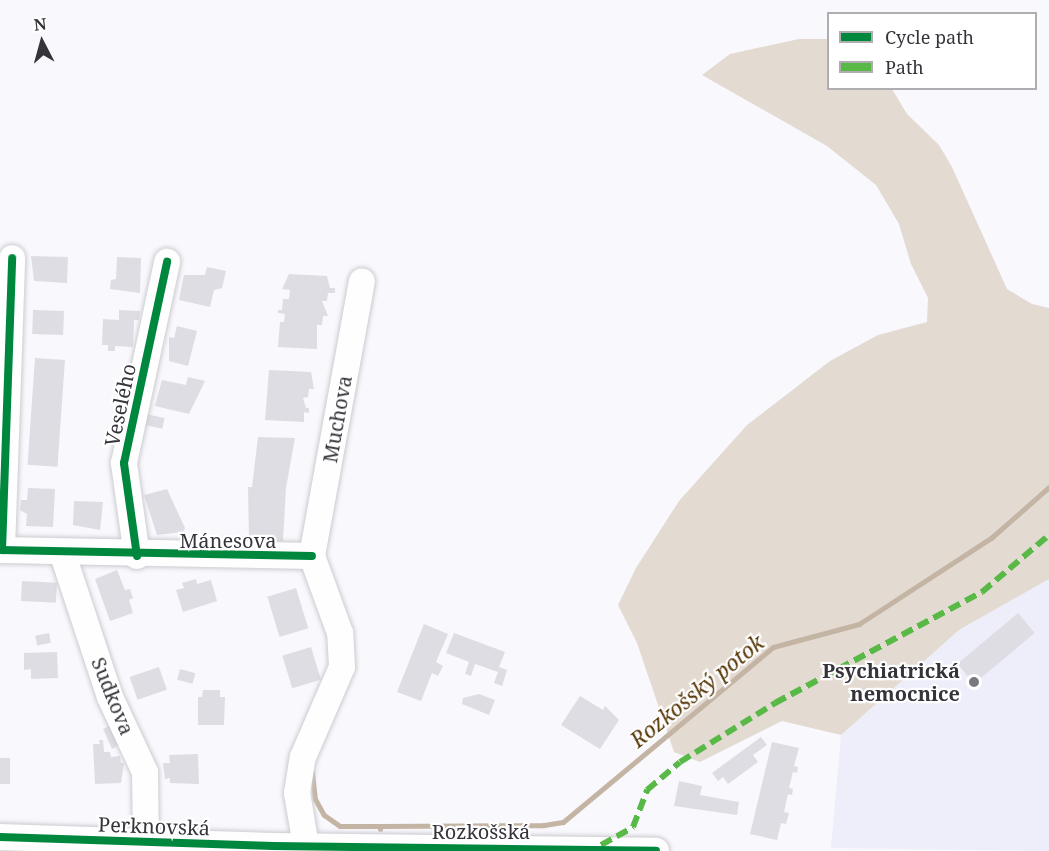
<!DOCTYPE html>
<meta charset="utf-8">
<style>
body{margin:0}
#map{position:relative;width:1049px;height:851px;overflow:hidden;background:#f8f8fd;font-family:"Noto Serif",serif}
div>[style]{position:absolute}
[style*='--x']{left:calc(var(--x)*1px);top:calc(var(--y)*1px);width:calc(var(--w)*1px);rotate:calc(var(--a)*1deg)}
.built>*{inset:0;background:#eeedfa}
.green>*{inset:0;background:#e3dad2}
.stream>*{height:5px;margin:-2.5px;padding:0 2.5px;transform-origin:2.5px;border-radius:2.5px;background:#c4b4a4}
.building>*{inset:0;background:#dedde3;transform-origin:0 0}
.roads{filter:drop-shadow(0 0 2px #cbcbd0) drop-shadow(0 0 2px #cbcbd0)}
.minor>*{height:26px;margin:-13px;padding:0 13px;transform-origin:13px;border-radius:13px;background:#fefeff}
.quiet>*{height:6px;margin-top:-3px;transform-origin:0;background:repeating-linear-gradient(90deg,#58b947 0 12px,transparent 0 18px)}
.cycleway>*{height:8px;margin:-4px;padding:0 4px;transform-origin:4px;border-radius:4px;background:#00873e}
.dots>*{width:16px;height:16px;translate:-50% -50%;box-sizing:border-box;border:3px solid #fff;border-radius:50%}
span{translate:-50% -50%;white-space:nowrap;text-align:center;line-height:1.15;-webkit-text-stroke:4.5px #fff;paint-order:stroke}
.street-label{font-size:20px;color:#35343b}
.poi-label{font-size:20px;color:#35343b;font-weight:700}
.right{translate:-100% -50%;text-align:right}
.water-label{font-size:21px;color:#553404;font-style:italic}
.legend{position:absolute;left:827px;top:12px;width:210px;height:78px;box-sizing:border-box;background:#fff;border:2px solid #aeaeb1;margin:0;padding:8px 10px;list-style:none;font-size:18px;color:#35343b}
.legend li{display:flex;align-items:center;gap:12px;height:30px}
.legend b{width:30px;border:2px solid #aeaeb1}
.north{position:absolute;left:12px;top:12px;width:60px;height:60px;-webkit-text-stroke:4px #fff;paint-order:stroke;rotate:354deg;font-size:16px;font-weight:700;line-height:24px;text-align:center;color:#35343b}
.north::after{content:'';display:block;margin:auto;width:21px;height:27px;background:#35343b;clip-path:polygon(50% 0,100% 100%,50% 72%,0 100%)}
</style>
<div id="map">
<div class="built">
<i style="clip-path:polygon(1049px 579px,1049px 851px,831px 848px,841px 735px,959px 630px)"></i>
</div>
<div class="green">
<i style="clip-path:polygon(799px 39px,828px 39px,828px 88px,892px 89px,907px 114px,939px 145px,952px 167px,1007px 289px,1032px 304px,1049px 308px,1049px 579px,959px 630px,841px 735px,782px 721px,700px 762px,674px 752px,637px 643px,618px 605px,636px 568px,679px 501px,747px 425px,830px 361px,878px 335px,927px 322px,928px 298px,911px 264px,899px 224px,876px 185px,827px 146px,702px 75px,730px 54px)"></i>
</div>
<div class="stream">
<i style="--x:312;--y:772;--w:27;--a:84"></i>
<i style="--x:315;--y:799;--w:18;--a:61"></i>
<i style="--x:324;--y:815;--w:19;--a:35"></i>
<i style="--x:340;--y:826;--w:40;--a:0"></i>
<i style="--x:380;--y:829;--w:3;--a:-90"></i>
<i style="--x:380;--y:826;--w:164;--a:-0.3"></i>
<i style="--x:544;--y:825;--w:19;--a:-9"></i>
<i style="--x:563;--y:822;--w:273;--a:-39.8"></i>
<i style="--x:773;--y:647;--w:89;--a:-15"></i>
<i style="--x:859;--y:624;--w:158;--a:-33.1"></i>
<i style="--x:991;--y:538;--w:77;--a:-41.3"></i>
</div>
<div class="building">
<i style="clip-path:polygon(31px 256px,68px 257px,67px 283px,34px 281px)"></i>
<i style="clip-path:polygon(117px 257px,141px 258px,140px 293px,110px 289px,111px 280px,116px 279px)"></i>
<i style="clip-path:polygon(207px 267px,226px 271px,222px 288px,214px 290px,210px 307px,179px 300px,184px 275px,205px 275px)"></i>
<i style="clip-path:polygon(289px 274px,327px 276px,330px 288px,335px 288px,335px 293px,328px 293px,327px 301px,322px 301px,328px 316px,323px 316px,322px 325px,317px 325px,317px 349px,278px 347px,280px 322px,284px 322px,285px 314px,278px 313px,278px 310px,282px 310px,283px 299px,289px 299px,290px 290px,282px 289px)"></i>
<i style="left:33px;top:310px;width:31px;height:24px;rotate:2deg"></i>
<i style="clip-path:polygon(119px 310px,140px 311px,139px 320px,134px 320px,133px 347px,115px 346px,115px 351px,108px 351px,108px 345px,102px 345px,103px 319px,119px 320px)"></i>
<i style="clip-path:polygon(177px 326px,197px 331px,188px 366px,169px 361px,169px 337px,174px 338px)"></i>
<i style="left:35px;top:358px;width:30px;height:107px;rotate:4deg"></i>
<i style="clip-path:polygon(269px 370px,311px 372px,314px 389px,309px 389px,308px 397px,303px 398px,306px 408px,309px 408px,309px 413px,304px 412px,304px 422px,265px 420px)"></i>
<i style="clip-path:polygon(188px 377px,205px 381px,189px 414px,155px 406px,162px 380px,186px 385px)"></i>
<i style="left:146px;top:414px;width:19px;height:11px;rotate:12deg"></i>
<i style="clip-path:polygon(258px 437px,295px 438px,286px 488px,283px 541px,249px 541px,248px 487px,252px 487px)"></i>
<i style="clip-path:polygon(28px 488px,55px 489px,53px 527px,26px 526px,27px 514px,20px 510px,21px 500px,27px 500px)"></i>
<i style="clip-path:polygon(167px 489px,185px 528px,183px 532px,157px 535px,144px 495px)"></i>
<i style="clip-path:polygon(74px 501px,103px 502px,100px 530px,73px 525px)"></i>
<i style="clip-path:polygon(117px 570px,125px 590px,130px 589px,133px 598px,129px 600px,133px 613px,110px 621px,95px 579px)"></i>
<i style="clip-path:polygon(196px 579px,197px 584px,211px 580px,217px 601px,183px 612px,176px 590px,184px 588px,182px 583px)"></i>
<i style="left:22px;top:581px;width:35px;height:20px;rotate:3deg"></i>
<i style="left:296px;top:588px;width:42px;height:30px;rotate:73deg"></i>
<i style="left:1018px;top:613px;width:26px;height:79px;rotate:50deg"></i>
<i style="clip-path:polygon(424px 624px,448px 634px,436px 662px,443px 666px,438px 676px,432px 673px,421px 701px,397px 692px)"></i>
<i style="left:49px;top:633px;width:10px;height:14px;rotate:79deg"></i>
<i style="clip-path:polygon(454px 633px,505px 652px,499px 667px,507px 670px,502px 686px,494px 683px,498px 672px,475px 664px,471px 676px,465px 674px,469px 662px,446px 653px)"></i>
<i style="left:311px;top:647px;width:34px;height:30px;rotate:73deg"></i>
<i style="clip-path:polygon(57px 652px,58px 678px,31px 679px,31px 669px,24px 670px,24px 653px)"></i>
<i style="left:159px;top:667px;width:24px;height:31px;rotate:71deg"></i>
<i style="left:180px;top:669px;width:16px;height:11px;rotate:15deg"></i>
<i style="clip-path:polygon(203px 690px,220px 690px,220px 697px,225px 697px,224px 725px,198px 725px,198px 697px,202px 697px)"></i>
<i style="clip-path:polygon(479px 694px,495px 700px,489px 715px,462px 704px,463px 698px)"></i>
<i style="clip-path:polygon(580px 696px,603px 710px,605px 706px,619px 720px,600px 749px,561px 725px)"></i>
<i style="clip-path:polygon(111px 725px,121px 744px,112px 749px,103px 729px)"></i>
<i style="clip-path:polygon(761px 737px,767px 745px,753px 755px,758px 762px,728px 784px,723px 777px,718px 781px,712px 773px)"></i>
<i style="clip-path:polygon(99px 740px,103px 740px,104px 752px,110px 752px,111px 757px,120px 756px,121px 763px,124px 763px,121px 783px,95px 784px,93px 744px,100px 744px)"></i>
<i style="clip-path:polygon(772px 742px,799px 748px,794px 766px,798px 767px,797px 773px,793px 772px,789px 788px,793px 789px,792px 795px,788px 794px,784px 812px,789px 813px,786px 824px,781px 823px,777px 840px,750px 834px)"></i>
<i style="clip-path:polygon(198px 754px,199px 784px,170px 783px,170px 778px,165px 779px,163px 763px,170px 763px,169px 755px)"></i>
<i style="left:0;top:758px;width:10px;height:26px"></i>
<i style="clip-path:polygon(679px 781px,702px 786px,700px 795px,739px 802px,737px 815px,674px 806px)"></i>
</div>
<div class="roads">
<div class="minor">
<i style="--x:0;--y:550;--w:312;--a:1.1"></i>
<i style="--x:2;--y:550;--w:292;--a:-88"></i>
<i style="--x:62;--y:552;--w:153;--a:71.7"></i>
<i style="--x:110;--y:697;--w:83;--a:65"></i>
<i style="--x:145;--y:772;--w:70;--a:89.2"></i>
<i style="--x:137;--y:556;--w:94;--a:-98"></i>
<i style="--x:124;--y:463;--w:206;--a:-77.9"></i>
<i style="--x:312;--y:556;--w:279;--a:-79.7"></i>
<i style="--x:0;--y:837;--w:273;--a:1.9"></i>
<i style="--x:273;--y:846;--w:383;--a:0.7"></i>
<i style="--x:306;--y:846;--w:54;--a:-99.6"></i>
<i style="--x:297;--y:793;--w:36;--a:-81"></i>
<i style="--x:303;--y:757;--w:98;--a:-66.6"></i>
<i style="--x:342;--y:667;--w:34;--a:-93"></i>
<i style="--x:340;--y:633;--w:82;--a:-110"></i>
</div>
</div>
<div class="quiet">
<i style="--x:601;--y:845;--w:37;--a:-29"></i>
<i style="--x:633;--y:827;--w:40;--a:-69"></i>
<i style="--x:647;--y:790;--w:43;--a:-40.3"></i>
<i style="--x:680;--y:762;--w:112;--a:-31.8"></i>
<i style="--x:775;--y:703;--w:235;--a:-28.2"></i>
<i style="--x:982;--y:592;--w:88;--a:-40.4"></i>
</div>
<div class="cycleway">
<i style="--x:0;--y:550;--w:312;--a:1.1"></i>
<i style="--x:2;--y:550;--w:292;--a:-88"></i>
<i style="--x:137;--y:556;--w:94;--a:-98"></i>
<i style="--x:124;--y:463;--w:206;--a:-77.9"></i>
<i style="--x:0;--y:837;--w:273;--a:1.9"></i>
<i style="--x:273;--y:846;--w:383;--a:0.7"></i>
</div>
<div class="dots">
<i style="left:974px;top:682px;background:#79797f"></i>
</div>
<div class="street-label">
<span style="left:120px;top:405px;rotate:-78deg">Veselého</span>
<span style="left:337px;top:419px;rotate:-80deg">Muchova</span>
<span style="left:228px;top:540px">Mánesova</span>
<span style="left:113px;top:696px;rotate:68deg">Sudkova</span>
<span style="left:154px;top:826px;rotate:2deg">Perknovská</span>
<span style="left:481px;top:831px">Rozkošská</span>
</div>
<div class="poi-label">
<span class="right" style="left:960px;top:682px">Psychiatrická<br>nemocnice</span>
</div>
<div class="water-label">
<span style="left:697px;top:691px;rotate:-39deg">Rozkošský potok</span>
</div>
<ul class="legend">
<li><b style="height:8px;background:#00873e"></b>Cycle path</li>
<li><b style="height:8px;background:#58b947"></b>Path</li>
</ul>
<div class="north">N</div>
</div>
